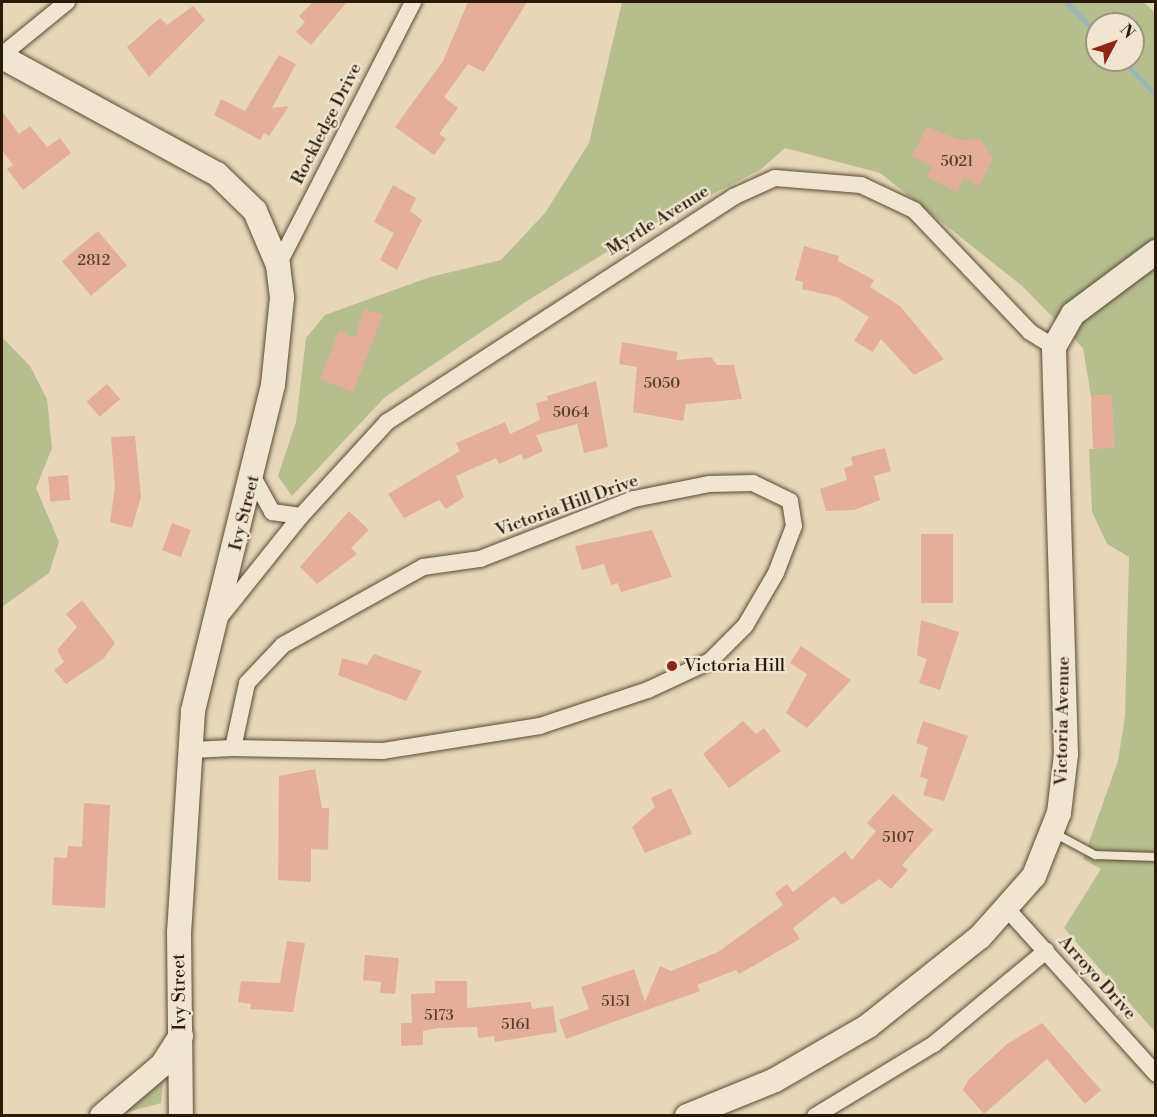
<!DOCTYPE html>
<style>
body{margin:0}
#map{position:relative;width:1157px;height:1117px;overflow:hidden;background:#e7d7b8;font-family:"Libre Bodoni",serif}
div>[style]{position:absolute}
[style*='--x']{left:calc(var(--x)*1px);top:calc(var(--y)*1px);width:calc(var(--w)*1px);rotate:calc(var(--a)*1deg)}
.green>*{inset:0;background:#b7be8e}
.stream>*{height:5px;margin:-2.5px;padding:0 2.5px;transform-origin:2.5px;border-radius:2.5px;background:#98b8b6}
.building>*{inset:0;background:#e4ae98;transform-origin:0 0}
.roads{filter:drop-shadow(0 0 2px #594a35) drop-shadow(0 0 2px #594a35)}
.lane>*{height:8px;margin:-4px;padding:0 4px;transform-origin:4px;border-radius:4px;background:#efe5d1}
.street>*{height:16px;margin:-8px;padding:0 8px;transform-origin:8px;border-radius:8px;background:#efe5d1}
.secondary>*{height:24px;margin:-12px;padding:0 12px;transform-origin:12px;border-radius:12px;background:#efe5d1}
.dots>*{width:16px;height:16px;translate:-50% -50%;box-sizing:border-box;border:3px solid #efe5d1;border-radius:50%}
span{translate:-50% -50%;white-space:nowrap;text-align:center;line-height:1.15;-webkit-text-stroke:4.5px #efe5d1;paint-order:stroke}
.number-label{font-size:15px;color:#58402d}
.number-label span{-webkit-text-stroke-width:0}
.street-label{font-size:18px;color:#2a1b09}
.poi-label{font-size:18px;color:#2a1b09}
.left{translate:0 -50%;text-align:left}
.frame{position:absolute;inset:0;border:3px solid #2a1b09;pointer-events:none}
.north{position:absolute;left:1085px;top:12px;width:60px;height:60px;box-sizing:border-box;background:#efe5d1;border:2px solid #a09481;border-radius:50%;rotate:49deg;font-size:16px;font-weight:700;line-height:24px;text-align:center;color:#2a1b09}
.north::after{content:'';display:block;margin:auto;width:21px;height:27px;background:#8f2418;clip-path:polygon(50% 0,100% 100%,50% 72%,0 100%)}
</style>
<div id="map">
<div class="green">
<i style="clip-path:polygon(evenodd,622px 2px,1143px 2px,1156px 13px,1155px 1032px,1064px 928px,1101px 869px,1083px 859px,1118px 761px,1125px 716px,1129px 557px,1107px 544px,1092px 512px,1089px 449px,1114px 447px,1111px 395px,1091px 396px,1083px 348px,1022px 286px,880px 173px,785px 148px,760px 170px,644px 229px,527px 301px,385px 397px,292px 496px,278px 476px,296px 422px,306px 338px,325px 315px,430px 277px,501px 260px,545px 213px,589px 143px,622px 2px,1097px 24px,1133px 24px,1133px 60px,1097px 60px,1097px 24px)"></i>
<i style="clip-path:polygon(2px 337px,30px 366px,47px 399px,52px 448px,36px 488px,59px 542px,49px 573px,2px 607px)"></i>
<i style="clip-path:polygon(164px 1072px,161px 1103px,113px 1116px)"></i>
</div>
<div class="stream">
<i style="--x:1066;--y:2;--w:45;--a:45.9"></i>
<i style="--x:1122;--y:60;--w:49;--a:45.8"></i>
</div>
<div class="building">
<i style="clip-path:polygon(313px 2px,347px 2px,311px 45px,296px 32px,305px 22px,299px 16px)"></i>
<i style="clip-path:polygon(468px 2px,527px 2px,484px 72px,468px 64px,444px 97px,458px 108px,439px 134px,446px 139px,434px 155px,395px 127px,443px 61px)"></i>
<i style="clip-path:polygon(193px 6px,205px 20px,149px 77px,127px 47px,160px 18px,167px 25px)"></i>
<i style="clip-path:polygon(279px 55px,296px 64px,272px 108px,289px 106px,269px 136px,264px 133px,260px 140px,214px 115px,221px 99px,245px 111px)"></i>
<i style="clip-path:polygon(2px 111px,19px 134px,30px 126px,47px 147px,60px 138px,71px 153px,23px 190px,7px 169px,13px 165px,2px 150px)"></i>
<i style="clip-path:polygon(927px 127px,960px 140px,980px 139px,993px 158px,979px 186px,964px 178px,957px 192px,927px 177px,932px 167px,912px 156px)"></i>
<i style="clip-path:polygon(393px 185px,416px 198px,410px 211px,422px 220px,397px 270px,380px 260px,394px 233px,374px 222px)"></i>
<i style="left:98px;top:231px;width:45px;height:47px;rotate:50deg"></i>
<i style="clip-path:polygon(804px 246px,839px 256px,838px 261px,874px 280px,870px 287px,900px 306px,944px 359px,914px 375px,881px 339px,873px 352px,854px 341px,869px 317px,837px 297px,802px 289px,803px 282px,795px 280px)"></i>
<i style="clip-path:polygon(364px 309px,383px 315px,353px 392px,320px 379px,339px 331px,355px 338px)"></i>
<i style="clip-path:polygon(622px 342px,678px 352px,676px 360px,711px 357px,717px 365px,734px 365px,742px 399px,686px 404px,683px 421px,633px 412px,637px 367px,619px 364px)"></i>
<i style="clip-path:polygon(596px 381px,608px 447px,584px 453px,577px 424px,536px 435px,543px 451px,524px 460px,521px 454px,499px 464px,496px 458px,456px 476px,464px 497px,446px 509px,439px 500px,404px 518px,388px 494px,460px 451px,456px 443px,505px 422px,510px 434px,540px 420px,536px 403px,548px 400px,547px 396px)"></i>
<i style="left:107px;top:384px;width:20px;height:27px;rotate:49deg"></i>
<i style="left:1112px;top:395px;width:53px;height:21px;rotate:88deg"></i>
<i style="clip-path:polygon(135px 436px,141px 497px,132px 528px,110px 522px,115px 487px,111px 437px)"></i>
<i style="clip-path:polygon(885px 448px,891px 471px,874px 476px,880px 500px,854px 510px,826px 511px,820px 489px,847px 480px,844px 468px,853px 465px,851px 457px)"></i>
<i style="left:68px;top:475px;width:25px;height:20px;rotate:85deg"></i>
<i style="clip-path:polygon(349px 511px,369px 530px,351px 548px,357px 554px,317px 584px,300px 567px)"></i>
<i style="left:172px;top:523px;width:20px;height:29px;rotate:20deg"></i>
<i style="clip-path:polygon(652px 530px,672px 577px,621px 592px,618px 583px,611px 585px,604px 564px,582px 570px,575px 546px)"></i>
<i style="left:921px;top:534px;width:32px;height:69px"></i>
<i style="clip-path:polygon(82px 600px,115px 643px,103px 659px,66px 684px,54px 670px,64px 662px,57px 650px,77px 627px,66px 614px)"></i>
<i style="clip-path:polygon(921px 620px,959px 632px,940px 690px,919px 683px,927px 659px,917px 655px)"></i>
<i style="clip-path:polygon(801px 646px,851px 680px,807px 728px,786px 713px,807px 674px,790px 663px)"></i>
<i style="clip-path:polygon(374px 654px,422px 671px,406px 701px,338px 675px,342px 658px,367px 665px)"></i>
<i style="clip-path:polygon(743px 721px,756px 734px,764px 728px,781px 751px,729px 788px,703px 754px)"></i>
<i style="clip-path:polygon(923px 721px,968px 736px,944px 801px,923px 795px,928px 779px,920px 777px,928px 747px,916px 743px)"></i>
<i style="clip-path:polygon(315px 769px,322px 808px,329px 808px,328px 850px,311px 849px,311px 882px,278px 880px,279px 776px)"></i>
<i style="clip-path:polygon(671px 788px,692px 834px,645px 853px,632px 827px,655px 807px,651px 798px)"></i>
<i style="clip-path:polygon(893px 794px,933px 830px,902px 865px,908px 870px,891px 889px,879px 879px,842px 905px,834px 896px,793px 928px,800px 939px,739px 974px,736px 970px,697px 985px,700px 991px,566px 1039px,559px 1020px,589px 1009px,581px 987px,634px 969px,645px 1002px,660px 966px,671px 971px,718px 952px,783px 905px,775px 893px,787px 884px,793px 892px,845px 851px,852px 860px,876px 831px,867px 823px)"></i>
<i style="clip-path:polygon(84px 803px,110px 805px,105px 908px,52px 905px,54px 857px,67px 858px,68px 846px,82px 847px)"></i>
<i style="clip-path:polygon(287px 941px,305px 943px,293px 1012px,250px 1009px,251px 1004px,238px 1002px,241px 981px,280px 983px)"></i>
<i style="clip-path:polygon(365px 955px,399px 958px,395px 994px,380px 993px,381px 982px,363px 980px)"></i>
<i style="clip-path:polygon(435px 981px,467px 981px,467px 1008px,531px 1002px,532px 1009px,553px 1006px,557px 1032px,495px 1042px,494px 1036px,478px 1038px,477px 1027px,438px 1028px,423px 1031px,423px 1045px,401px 1046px,401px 1023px,412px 1023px,411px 994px,435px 993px)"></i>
<i style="clip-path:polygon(1042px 1023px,1101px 1090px,1085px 1104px,1047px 1059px,984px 1114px,963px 1090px,968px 1080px,1007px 1044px)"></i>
</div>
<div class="roads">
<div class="lane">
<i style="--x:1054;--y:833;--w:47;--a:28.2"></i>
<i style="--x:1095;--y:855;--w:61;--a:1.9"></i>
</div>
<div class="street">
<i style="--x:2;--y:55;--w:84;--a:-39.2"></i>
<i style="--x:278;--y:265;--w:296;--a:-62.8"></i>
<i style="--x:254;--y:479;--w:38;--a:61"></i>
<i style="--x:272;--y:512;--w:29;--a:8"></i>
<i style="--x:753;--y:483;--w:41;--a:25.9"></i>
<i style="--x:790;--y:501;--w:25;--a:81"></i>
<i style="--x:794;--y:526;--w:50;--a:111"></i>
<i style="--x:776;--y:573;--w:61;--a:120.3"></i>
<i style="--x:745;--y:626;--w:49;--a:135"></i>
<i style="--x:710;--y:661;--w:68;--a:154.9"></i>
<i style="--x:648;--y:690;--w:114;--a:161.6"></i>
<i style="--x:540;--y:726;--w:160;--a:171"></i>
<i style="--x:382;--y:751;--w:149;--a:-178.8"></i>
<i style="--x:233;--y:748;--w:66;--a:-77.8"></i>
<i style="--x:247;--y:683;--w:52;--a:-46.5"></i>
<i style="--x:283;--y:645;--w:160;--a:-29.1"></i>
<i style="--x:423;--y:567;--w:58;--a:-8"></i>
<i style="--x:480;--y:559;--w:165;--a:-21.3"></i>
<i style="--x:634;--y:499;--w:76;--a:-11.3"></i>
<i style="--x:709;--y:484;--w:44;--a:-1.3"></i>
<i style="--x:220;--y:617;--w:129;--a:-51.3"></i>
<i style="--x:301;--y:516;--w:127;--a:-47.5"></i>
<i style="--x:387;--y:422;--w:413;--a:-33"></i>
<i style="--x:733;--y:197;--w:46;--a:-24.3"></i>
<i style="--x:775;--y:178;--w:86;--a:4.7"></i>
<i style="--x:861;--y:185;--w:59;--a:25.3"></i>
<i style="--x:914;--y:210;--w:168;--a:46.4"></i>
<i style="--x:1030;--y:332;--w:28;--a:32"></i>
<i style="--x:192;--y:750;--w:41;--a:-2.8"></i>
<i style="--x:1008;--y:910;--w:221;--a:47.9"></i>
<i style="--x:815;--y:1116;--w:139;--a:-31.2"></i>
<i style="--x:934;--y:1044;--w:146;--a:-39.7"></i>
</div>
<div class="secondary">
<i style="--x:2;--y:57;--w:245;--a:28.6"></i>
<i style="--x:217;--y:174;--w:53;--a:44.2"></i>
<i style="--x:255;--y:211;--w:59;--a:66.9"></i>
<i style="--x:278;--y:265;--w:33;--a:83"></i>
<i style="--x:282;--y:298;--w:87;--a:95.9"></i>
<i style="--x:273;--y:385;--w:336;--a:103.8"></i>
<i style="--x:193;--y:711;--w:221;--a:93.6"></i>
<i style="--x:179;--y:932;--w:184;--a:89.4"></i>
<i style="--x:102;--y:1116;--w:79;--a:-40.4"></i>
<i style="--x:162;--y:1065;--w:35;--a:-57"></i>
<i style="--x:687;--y:1116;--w:95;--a:-22.2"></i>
<i style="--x:775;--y:1080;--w:108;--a:-30.1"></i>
<i style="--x:868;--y:1026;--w:143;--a:-38.5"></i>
<i style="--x:980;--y:937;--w:81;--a:-48.5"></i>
<i style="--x:1034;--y:876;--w:68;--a:-68.4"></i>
<i style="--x:1059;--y:813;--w:59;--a:-83.2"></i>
<i style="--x:1066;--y:754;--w:407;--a:-91.7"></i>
<i style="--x:1054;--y:347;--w:38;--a:-60"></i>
<i style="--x:1073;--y:314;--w:104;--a:-36.8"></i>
</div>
</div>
<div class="dots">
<i style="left:672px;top:666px;background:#8f2418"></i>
</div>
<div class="number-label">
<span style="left:957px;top:162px">5021</span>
<span style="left:94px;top:261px">2812</span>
<span style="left:662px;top:384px">5050</span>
<span style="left:571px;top:413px">5064</span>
<span style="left:898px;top:838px">5107</span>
<span style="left:616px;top:1002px">5151</span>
<span style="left:439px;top:1016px">5173</span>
<span style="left:516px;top:1025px">5161</span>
</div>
<div class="street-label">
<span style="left:327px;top:124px;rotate:-63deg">Rockledge Drive</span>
<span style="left:658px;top:221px;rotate:-32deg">Myrtle Avenue</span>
<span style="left:567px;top:506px;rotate:-20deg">Victoria Hill Drive</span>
<span style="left:245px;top:513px;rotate:-76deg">Ivy Street</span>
<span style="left:1063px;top:721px;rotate:-89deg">Victoria Avenue</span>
<span style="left:1097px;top:978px;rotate:48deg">Arroyo Drive</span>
<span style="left:180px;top:992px;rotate:-91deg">Ivy Street</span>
</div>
<div class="poi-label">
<span class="left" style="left:684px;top:666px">Victoria Hill</span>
</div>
<div class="frame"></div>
<div class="north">N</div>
</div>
